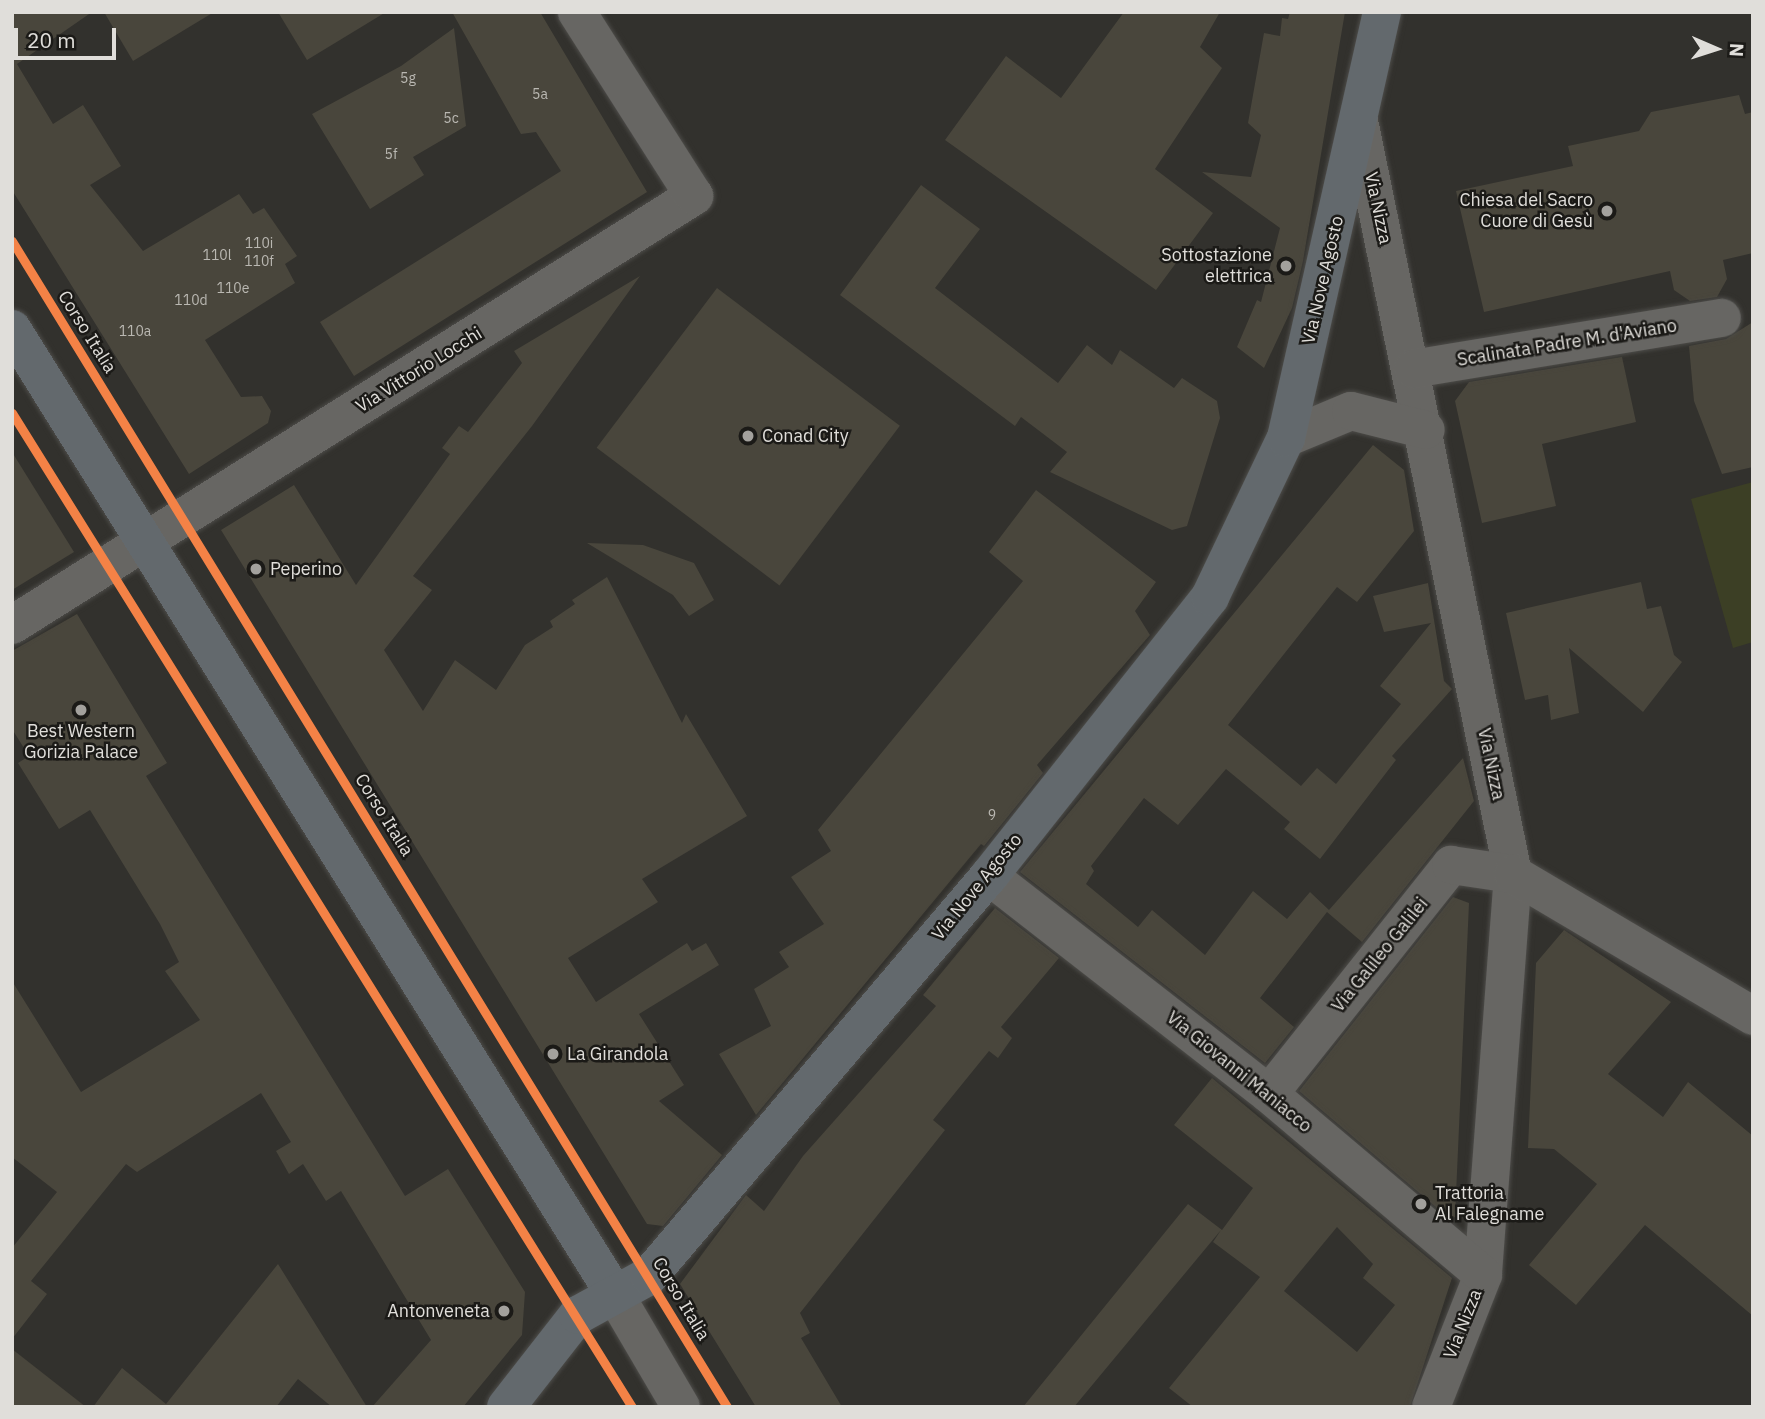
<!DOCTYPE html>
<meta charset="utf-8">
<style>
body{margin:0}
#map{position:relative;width:1765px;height:1419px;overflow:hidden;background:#32312d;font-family:"IBM Plex Sans",sans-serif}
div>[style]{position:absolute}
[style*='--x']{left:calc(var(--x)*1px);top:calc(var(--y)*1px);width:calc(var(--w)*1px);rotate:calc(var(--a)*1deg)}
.green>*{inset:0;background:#3c3f25}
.building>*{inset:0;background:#49463c;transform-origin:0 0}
.roads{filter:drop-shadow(0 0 2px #4d4c49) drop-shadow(0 0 2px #4d4c49)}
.minor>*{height:38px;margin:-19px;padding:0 19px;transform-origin:19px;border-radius:19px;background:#676663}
.major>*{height:38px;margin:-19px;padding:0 19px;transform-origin:19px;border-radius:19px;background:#63696d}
.cycleway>*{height:9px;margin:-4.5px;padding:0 4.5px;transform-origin:4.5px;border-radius:4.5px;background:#f48246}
.dots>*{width:19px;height:19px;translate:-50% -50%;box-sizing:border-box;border:4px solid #1b1a17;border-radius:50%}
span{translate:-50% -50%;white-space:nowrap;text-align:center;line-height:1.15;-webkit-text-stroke:5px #1b1a17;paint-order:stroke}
.number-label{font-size:14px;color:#bab8b2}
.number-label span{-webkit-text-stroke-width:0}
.poi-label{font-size:18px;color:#e0deda}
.right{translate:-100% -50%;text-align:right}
.left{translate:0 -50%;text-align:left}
.street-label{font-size:18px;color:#e0deda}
.frame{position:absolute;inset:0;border:14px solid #e0deda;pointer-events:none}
.north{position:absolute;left:1681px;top:14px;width:70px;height:70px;-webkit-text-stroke:5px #1b1a17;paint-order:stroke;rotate:93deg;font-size:19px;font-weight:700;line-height:28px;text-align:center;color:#e0deda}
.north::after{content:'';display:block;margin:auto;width:24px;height:32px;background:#e0deda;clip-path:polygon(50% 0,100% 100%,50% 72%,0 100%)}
.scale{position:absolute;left:14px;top:28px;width:102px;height:32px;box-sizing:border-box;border:4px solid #e0deda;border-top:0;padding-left:9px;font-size:21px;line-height:24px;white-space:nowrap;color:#e0deda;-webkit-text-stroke:5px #1b1a17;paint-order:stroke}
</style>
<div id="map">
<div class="green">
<i style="clip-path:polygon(1753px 482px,1753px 642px,1733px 648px,1691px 499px)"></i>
</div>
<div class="building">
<i style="clip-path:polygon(12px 12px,92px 12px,17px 64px,53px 124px,83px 105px,121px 166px,90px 185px,143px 251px,239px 194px,253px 214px,264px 208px,297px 256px,285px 264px,295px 283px,205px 340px,241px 397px,262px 396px,271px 411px,268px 423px,189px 474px,12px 190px)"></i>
<i style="clip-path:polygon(104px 12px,214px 12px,133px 61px)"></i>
<i style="clip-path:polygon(278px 12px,386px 12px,307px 60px)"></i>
<i style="clip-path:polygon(452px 12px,540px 12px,647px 192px,354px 376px,320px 322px,561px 171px,536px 132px,521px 134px)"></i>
<i style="clip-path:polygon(1124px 12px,1220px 12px,1200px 47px,1222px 68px,1155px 169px,1213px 213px,1156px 290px,945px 140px,1006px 56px,1061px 98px)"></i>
<i style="clip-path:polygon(1290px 12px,1345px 12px,1303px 261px,1292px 308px,1264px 368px,1237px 347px,1257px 300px,1261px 302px,1280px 228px,1202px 172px,1251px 177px,1261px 135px,1248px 123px,1264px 33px,1280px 36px,1282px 18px,1288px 19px)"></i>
<i style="clip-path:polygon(454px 28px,466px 126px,413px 157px,424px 175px,370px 209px,312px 114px,401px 66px)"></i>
<i style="clip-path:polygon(1739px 95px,1745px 114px,1753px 112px,1753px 253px,1723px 260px,1727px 279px,1717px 297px,1690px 301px,1674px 290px,1670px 271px,1484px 312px,1456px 191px,1573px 166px,1568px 146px,1639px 131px,1651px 112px)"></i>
<i style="clip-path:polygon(921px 185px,980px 229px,935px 288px,1058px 383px,1087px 345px,1112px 365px,1120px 350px,1174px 388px,1182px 378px,1217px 401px,1220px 418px,1187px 526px,1172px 530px,1050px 472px,1067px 452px,1021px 417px,1015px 426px,840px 295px)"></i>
<i style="clip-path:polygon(640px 276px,532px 426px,413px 576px,432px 590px,384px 650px,423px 711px,455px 660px,496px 690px,525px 645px,553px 627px,550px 621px,575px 604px,572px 600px,607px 577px,682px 723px,686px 714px,747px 816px,642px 879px,658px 902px,568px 958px,596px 1002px,687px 943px,692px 951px,706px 943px,719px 965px,639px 1014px,684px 1085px,659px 1101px,722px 1155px,663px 1226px,647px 1224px,221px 530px,294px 485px,356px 585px,450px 454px,442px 448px,459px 426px,468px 432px,522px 363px,514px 351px)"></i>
<i style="left:717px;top:288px;width:229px;height:200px;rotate:37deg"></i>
<i style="clip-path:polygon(1753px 322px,1753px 467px,1722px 474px,1694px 401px,1689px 346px,1726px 339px)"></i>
<i style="clip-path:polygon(1622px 357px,1636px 422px,1542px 444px,1556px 506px,1482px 523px,1455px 401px,1469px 382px)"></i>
<i style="clip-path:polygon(1373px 445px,1404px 470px,1414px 531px,1357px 602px,1337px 587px,1228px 725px,1301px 786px,1317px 768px,1336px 784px,1401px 704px,1380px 686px,1431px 623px,1384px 632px,1373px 596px,1428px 583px,1444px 681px,1452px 689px,1392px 756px,1396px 760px,1320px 859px,1284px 829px,1290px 822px,1226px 769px,1178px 825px,1144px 798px,1091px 866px,1094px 871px,1086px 884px,1138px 927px,1152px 910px,1205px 955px,1253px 891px,1287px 919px,1310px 892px,1329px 910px,1463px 758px,1474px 801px,1362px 942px,1327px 912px,1260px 998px,1294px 1027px,1265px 1063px,1020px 872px)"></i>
<i style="clip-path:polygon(12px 452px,74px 552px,12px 590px)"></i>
<i style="clip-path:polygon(1036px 490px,1156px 582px,1135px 611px,1150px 635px,1037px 765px,1043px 773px,984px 846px,981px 844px,756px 1115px,719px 1054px,771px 1026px,754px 989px,789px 967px,779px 952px,824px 924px,791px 877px,831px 851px,818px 830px,1023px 581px,989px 552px)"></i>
<i style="clip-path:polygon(587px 543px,643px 545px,694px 563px,714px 600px,689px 616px,673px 595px)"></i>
<i style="clip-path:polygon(1641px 582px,1647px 609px,1661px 606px,1674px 655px,1682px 662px,1643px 712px,1569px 648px,1579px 713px,1551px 720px,1548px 695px,1525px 700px,1506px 613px)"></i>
<i style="clip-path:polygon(77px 614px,167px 763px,146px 776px,405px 1196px,448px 1169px,525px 1292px,522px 1335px,463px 1407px,372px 1407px,431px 1340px,341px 1191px,326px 1201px,303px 1164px,289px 1174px,276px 1151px,291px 1142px,261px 1093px,137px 1172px,126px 1164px,31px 1281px,47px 1294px,12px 1339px,12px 1248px,57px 1192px,12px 1157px,12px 981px,81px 1092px,200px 1020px,165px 971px,179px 962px,160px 924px,90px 810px,59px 829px,18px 763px,29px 756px,12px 729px,12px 651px)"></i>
<i style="clip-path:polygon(1453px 897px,1469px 903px,1455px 1217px,1450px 1219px,1299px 1091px)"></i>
<i style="clip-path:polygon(995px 908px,1059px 958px,1001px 1027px,1012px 1038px,998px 1058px,989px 1051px,933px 1120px,945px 1130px,800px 1313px,810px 1333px,801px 1338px,842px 1407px,756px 1407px,680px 1284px,746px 1195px,764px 1211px,803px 1156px,936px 1006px,923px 995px)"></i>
<i style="clip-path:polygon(1564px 930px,1671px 1002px,1608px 1074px,1663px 1117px,1688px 1082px,1753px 1136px,1753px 1316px,1645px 1225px,1576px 1305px,1529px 1265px,1597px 1184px,1554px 1149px,1528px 1148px,1536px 963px)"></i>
<i style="clip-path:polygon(evenodd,1212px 1078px,1452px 1278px,1410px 1407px,1193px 1407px,1169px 1388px,1260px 1277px,1213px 1242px,1221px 1230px,1074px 1407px,1023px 1407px,1188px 1204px,1222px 1230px,1253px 1188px,1174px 1125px,1212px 1078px,1337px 1227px,1373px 1264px,1363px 1278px,1395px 1305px,1357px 1352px,1284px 1291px,1337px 1227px)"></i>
<i style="clip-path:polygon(278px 1264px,367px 1407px,332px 1407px,298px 1379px,276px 1407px,93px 1407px,122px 1368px,166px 1404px)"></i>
<i style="clip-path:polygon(12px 1349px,86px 1407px,12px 1407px)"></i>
</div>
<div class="roads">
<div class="minor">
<i style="--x:1359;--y:121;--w:769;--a:78.44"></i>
<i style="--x:1513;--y:874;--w:402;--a:94.3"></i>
<i style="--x:1483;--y:1275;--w:142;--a:111.5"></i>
<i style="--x:1413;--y:369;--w:313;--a:-9.4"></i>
<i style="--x:1286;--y:438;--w:70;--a:-22.6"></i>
<i style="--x:1351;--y:411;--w:77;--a:14.2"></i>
<i style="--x:12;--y:625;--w:806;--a:-32.17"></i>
<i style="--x:694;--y:196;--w:218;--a:-122.5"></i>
<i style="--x:989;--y:876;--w:355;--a:37.9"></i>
<i style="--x:1269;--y:1094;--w:280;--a:40.2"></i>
<i style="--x:1269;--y:1094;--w:293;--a:-51.5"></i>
<i style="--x:1451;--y:865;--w:63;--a:8.3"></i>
<i style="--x:1513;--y:874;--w:279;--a:30.6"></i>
<i style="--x:614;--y:1293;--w:132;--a:59.6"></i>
</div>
<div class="major">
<i style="--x:12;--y:329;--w:1137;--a:58.02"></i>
<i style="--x:506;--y:1407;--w:117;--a:-52"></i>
<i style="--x:578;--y:1315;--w:81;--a:-28.8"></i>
<i style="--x:649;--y:1276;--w:525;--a:-49.64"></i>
<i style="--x:989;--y:876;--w:356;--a:-51.6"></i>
<i style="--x:1210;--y:597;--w:176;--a:-64.5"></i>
<i style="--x:1286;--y:438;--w:437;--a:-77.3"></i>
</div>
</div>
<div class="cycleway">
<i style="--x:12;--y:241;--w:1368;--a:58.48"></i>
<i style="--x:12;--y:413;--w:1172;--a:58.05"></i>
</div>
<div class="dots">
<i style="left:1607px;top:211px;background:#a3a19d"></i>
<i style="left:1286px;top:266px;background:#a3a19d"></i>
<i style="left:748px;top:436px;background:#a3a19d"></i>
<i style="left:256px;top:569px;background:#a3a19d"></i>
<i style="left:81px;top:710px;background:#a3a19d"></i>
<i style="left:553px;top:1054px;background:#a3a19d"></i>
<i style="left:1421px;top:1204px;background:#a3a19d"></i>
<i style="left:504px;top:1311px;background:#a3a19d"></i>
</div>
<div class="number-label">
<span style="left:408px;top:78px">5g</span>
<span style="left:540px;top:94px">5a</span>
<span style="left:451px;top:118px">5c</span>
<span style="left:391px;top:154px">5f</span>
<span style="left:259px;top:243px">110i</span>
<span style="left:217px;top:255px">110l</span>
<span style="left:259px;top:261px">110f</span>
<span style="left:233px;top:288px">110e</span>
<span style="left:191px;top:300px">110d</span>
<span style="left:135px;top:331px">110a</span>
<span style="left:992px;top:815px">9</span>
</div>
<div class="poi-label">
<span class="right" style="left:1593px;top:211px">Chiesa del Sacro<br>Cuore di Gesù</span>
<span class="right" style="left:1272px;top:266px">Sottostazione<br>elettrica</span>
<span class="left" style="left:762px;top:436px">Conad City</span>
<span class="left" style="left:270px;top:569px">Peperino</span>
<span style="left:81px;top:742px">Best Western<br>Gorizia Palace</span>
<span class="left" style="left:567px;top:1054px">La Girandola</span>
<span class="left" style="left:1435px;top:1204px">Trattoria<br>Al Falegname</span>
<span class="right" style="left:490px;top:1311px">Antonveneta</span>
</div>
<div class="street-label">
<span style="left:1378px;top:208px;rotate:78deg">Via Nizza</span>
<span style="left:1323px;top:280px;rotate:-77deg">Via Nove Agosto</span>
<span style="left:87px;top:332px;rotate:58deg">Corso Italia</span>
<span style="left:1567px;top:343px;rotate:-9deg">Scalinata Padre M. d'Aviano</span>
<span style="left:419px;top:370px;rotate:-32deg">Via Vittorio Locchi</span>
<span style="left:1491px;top:764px;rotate:78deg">Via Nizza</span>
<span style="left:384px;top:815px;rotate:58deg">Corso Italia</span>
<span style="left:977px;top:887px;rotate:-51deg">Via Nove Agosto</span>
<span style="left:1380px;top:955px;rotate:-51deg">Via Galileo Galilei</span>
<span style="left:1239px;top:1072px;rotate:39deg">Via Giovanni Maniacco</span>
<span style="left:681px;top:1299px;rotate:59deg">Corso Italia</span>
<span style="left:1463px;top:1324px;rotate:-68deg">Via Nizza</span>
</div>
<div class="frame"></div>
<div class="north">N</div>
<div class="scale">20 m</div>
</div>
